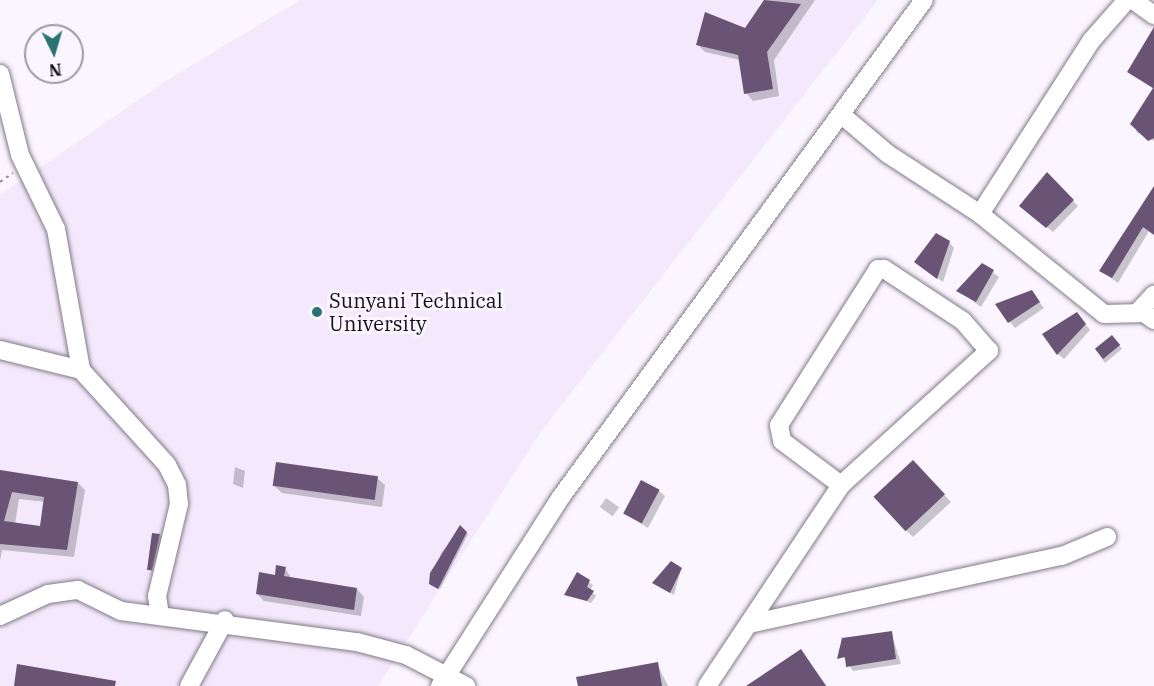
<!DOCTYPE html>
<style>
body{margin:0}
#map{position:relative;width:1154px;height:686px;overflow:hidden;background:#fbf5ff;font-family:"IBM Plex Serif",serif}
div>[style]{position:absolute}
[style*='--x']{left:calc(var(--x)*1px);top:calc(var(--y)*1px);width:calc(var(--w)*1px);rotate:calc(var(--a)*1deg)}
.built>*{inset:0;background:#f4e9fc}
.shadow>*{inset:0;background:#0003;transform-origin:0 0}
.building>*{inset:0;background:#695476;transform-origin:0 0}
.path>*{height:2px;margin-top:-1px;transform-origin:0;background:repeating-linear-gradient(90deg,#948f98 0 3px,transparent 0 7.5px)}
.roads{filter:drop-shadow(0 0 2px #827a88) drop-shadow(0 0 2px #827a88)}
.minor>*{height:18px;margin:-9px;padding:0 9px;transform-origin:9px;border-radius:9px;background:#fff}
.dots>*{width:16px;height:16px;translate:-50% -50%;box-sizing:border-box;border:3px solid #fbf5ff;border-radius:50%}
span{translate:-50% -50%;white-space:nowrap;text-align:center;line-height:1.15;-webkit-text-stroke:6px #fbf5ff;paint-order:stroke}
.poi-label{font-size:20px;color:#141117}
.left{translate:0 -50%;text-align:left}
.north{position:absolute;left:24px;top:24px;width:60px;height:60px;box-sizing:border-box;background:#fbf5ff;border:2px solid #9f9aa2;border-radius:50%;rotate:175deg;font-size:16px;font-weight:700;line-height:24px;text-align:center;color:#141117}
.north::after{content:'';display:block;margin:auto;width:21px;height:27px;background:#297370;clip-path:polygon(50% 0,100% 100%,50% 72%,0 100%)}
</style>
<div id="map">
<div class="built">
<i style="clip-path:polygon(300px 0,878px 0,542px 430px,378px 686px,0 686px,0 195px,169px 79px)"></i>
</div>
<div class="shadow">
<i style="clip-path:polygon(766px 0,815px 0,774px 60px,779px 96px,753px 101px,746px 93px,740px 60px,705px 52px,698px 45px,746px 30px)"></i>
<i style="clip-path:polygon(1154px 41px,1154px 141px,1136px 132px,1154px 89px,1129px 72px)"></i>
<i style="clip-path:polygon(1047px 175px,1078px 206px,1053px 232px,1027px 211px)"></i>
<i style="clip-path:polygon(1154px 192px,1154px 235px,1149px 231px,1118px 283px,1101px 271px)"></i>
<i style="clip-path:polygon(949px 242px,954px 248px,943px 282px,921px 267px)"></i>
<i style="clip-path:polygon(982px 265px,999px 277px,981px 307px,958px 291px)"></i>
<i style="clip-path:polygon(1031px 291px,1044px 308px,1015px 328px,997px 305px)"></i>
<i style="clip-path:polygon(1082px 320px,1090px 330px,1064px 359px,1058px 354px)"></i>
<i style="clip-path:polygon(1115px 340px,1122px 349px,1105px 363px,1096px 350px)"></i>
<i style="clip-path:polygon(913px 462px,951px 502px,913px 537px,906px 530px)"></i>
<i style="clip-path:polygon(235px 467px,245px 471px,243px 488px,233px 484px)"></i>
<i style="clip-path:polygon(evenodd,0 471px,78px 483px,85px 490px,74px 557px,2px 550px,0 561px,0 471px,19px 499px,45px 502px,41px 528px,15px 524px,19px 499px)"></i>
<i style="clip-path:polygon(377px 478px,385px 485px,382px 507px,282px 493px,274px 486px)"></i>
<i style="clip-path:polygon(659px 491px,665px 496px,648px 528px,625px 513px)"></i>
<i style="left:606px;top:498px;width:16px;height:11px;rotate:35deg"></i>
<i style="clip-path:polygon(461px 528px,468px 534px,440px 589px,431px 583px,441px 553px)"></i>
<i style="clip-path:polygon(160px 535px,163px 538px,152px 572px,148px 569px)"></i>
<i style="clip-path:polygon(285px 568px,292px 579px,357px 589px,364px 597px,361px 616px,264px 601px,257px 594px)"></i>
<i style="clip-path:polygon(681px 569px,674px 595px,654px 583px)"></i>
<i style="clip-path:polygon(577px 575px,593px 585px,590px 590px,596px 596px,591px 603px,566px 594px)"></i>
<i style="clip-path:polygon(891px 632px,901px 664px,853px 671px,838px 650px)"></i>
<i style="clip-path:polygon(801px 651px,827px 686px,748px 686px)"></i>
<i style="clip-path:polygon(657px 664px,668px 686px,579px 686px)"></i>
</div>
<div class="building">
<i style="clip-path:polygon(764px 0,801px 4px,767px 52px,773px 89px,744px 94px,738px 55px,696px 45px,705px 12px,745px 28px)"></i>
<i style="clip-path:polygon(1154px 27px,1154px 138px,1148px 141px,1130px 124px,1153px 88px,1127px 72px)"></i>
<i style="clip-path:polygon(1047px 172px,1074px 200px,1046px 228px,1019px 206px)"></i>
<i style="clip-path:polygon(1154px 186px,1154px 235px,1143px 227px,1112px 278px,1099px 271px)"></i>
<i style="clip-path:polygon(936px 233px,950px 241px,937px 279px,914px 262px)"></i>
<i style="clip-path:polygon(982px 263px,994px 270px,976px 302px,956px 291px)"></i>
<i style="clip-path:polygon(1032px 290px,1040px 302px,1008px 323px,995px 304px)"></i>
<i style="clip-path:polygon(1077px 312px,1086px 324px,1057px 355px,1042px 334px)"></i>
<i style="left:1112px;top:335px;width:13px;height:22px;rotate:51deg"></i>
<i style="left:913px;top:460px;width:47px;height:54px;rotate:47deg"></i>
<i style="left:276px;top:462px;width:103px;height:24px;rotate:8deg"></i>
<i style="clip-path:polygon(evenodd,0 470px,78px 482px,67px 550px,0 544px,0 470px,12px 492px,44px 497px,40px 526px,4px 521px,12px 492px)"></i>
<i style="left:641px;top:480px;width:21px;height:38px;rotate:28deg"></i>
<i style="clip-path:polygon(460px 525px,467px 532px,438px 589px,429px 584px,430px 573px)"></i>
<i style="clip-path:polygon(152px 533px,160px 534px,152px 570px,147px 570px)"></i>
<i style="clip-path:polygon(671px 561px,682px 568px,670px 593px,652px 583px)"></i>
<i style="clip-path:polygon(276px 565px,286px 567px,284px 576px,357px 588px,354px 610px,256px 594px,259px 572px,275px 575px)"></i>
<i style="clip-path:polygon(577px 572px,590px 580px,587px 587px,594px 591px,587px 601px,564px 595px)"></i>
<i style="clip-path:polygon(892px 631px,896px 659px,846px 667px,845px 657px,837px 659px,842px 638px)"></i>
<i style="clip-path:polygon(801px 649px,826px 686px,746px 686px)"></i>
<i style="clip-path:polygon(658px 662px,662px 686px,578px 686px,576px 677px)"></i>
<i style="clip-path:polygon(17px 664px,116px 681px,115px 686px,14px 686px)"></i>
</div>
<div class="path">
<i style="--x:0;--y:182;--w:16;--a:-35"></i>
</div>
<div class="roads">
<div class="minor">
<i style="--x:1133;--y:0;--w:26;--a:36"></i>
<i style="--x:0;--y:74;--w:83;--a:76.1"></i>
<i style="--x:20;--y:155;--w:82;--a:64.1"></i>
<i style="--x:56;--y:229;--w:143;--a:79.9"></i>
<i style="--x:81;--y:370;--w:128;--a:47.8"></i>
<i style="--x:167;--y:465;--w:22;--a:63"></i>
<i style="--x:177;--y:485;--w:19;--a:84"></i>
<i style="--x:179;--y:504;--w:95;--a:103.4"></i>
<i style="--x:157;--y:596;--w:19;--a:81"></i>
<i style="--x:843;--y:116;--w:59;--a:40.2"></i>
<i style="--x:888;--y:154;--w:110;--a:33.1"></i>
<i style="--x:980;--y:214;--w:159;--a:38.9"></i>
<i style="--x:1104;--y:314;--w:40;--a:-1.4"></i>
<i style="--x:1144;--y:313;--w:12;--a:35"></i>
<i style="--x:980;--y:214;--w:206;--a:-57.3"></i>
<i style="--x:1091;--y:41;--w:55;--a:-48.7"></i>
<i style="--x:1137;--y:313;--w:25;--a:-47"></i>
<i style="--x:0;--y:350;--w:83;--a:13.9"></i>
<i style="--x:0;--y:616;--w:53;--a:-24.6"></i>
<i style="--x:48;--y:594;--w:30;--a:-8"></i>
<i style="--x:78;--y:590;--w:48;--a:26"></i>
<i style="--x:121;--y:611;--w:238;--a:7.5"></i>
<i style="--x:357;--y:642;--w:51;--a:14.9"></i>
<i style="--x:406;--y:655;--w:68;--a:27.3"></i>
<i style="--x:749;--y:624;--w:320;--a:-12.3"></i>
<i style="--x:1062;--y:556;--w:49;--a:-22.9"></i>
<i style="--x:189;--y:686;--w:75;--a:-61.4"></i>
<i style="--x:440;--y:686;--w:224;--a:-57.4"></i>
<i style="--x:561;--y:497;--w:615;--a:-53.86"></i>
<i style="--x:707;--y:686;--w:242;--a:-56.3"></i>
<i style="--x:841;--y:485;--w:200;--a:-42.2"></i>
<i style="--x:989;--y:351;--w:40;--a:-131"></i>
<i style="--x:963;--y:321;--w:95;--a:-146.6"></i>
<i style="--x:884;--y:269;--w:6;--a:180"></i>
<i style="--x:878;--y:269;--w:185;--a:122.4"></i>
<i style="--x:779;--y:425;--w:16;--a:79"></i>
<i style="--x:782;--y:441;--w:74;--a:36.7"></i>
</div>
</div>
<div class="dots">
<i style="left:317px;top:312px;background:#297370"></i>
</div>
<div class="poi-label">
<span class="left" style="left:329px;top:312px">Sunyani Technical<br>University</span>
</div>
<div class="north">N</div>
</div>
